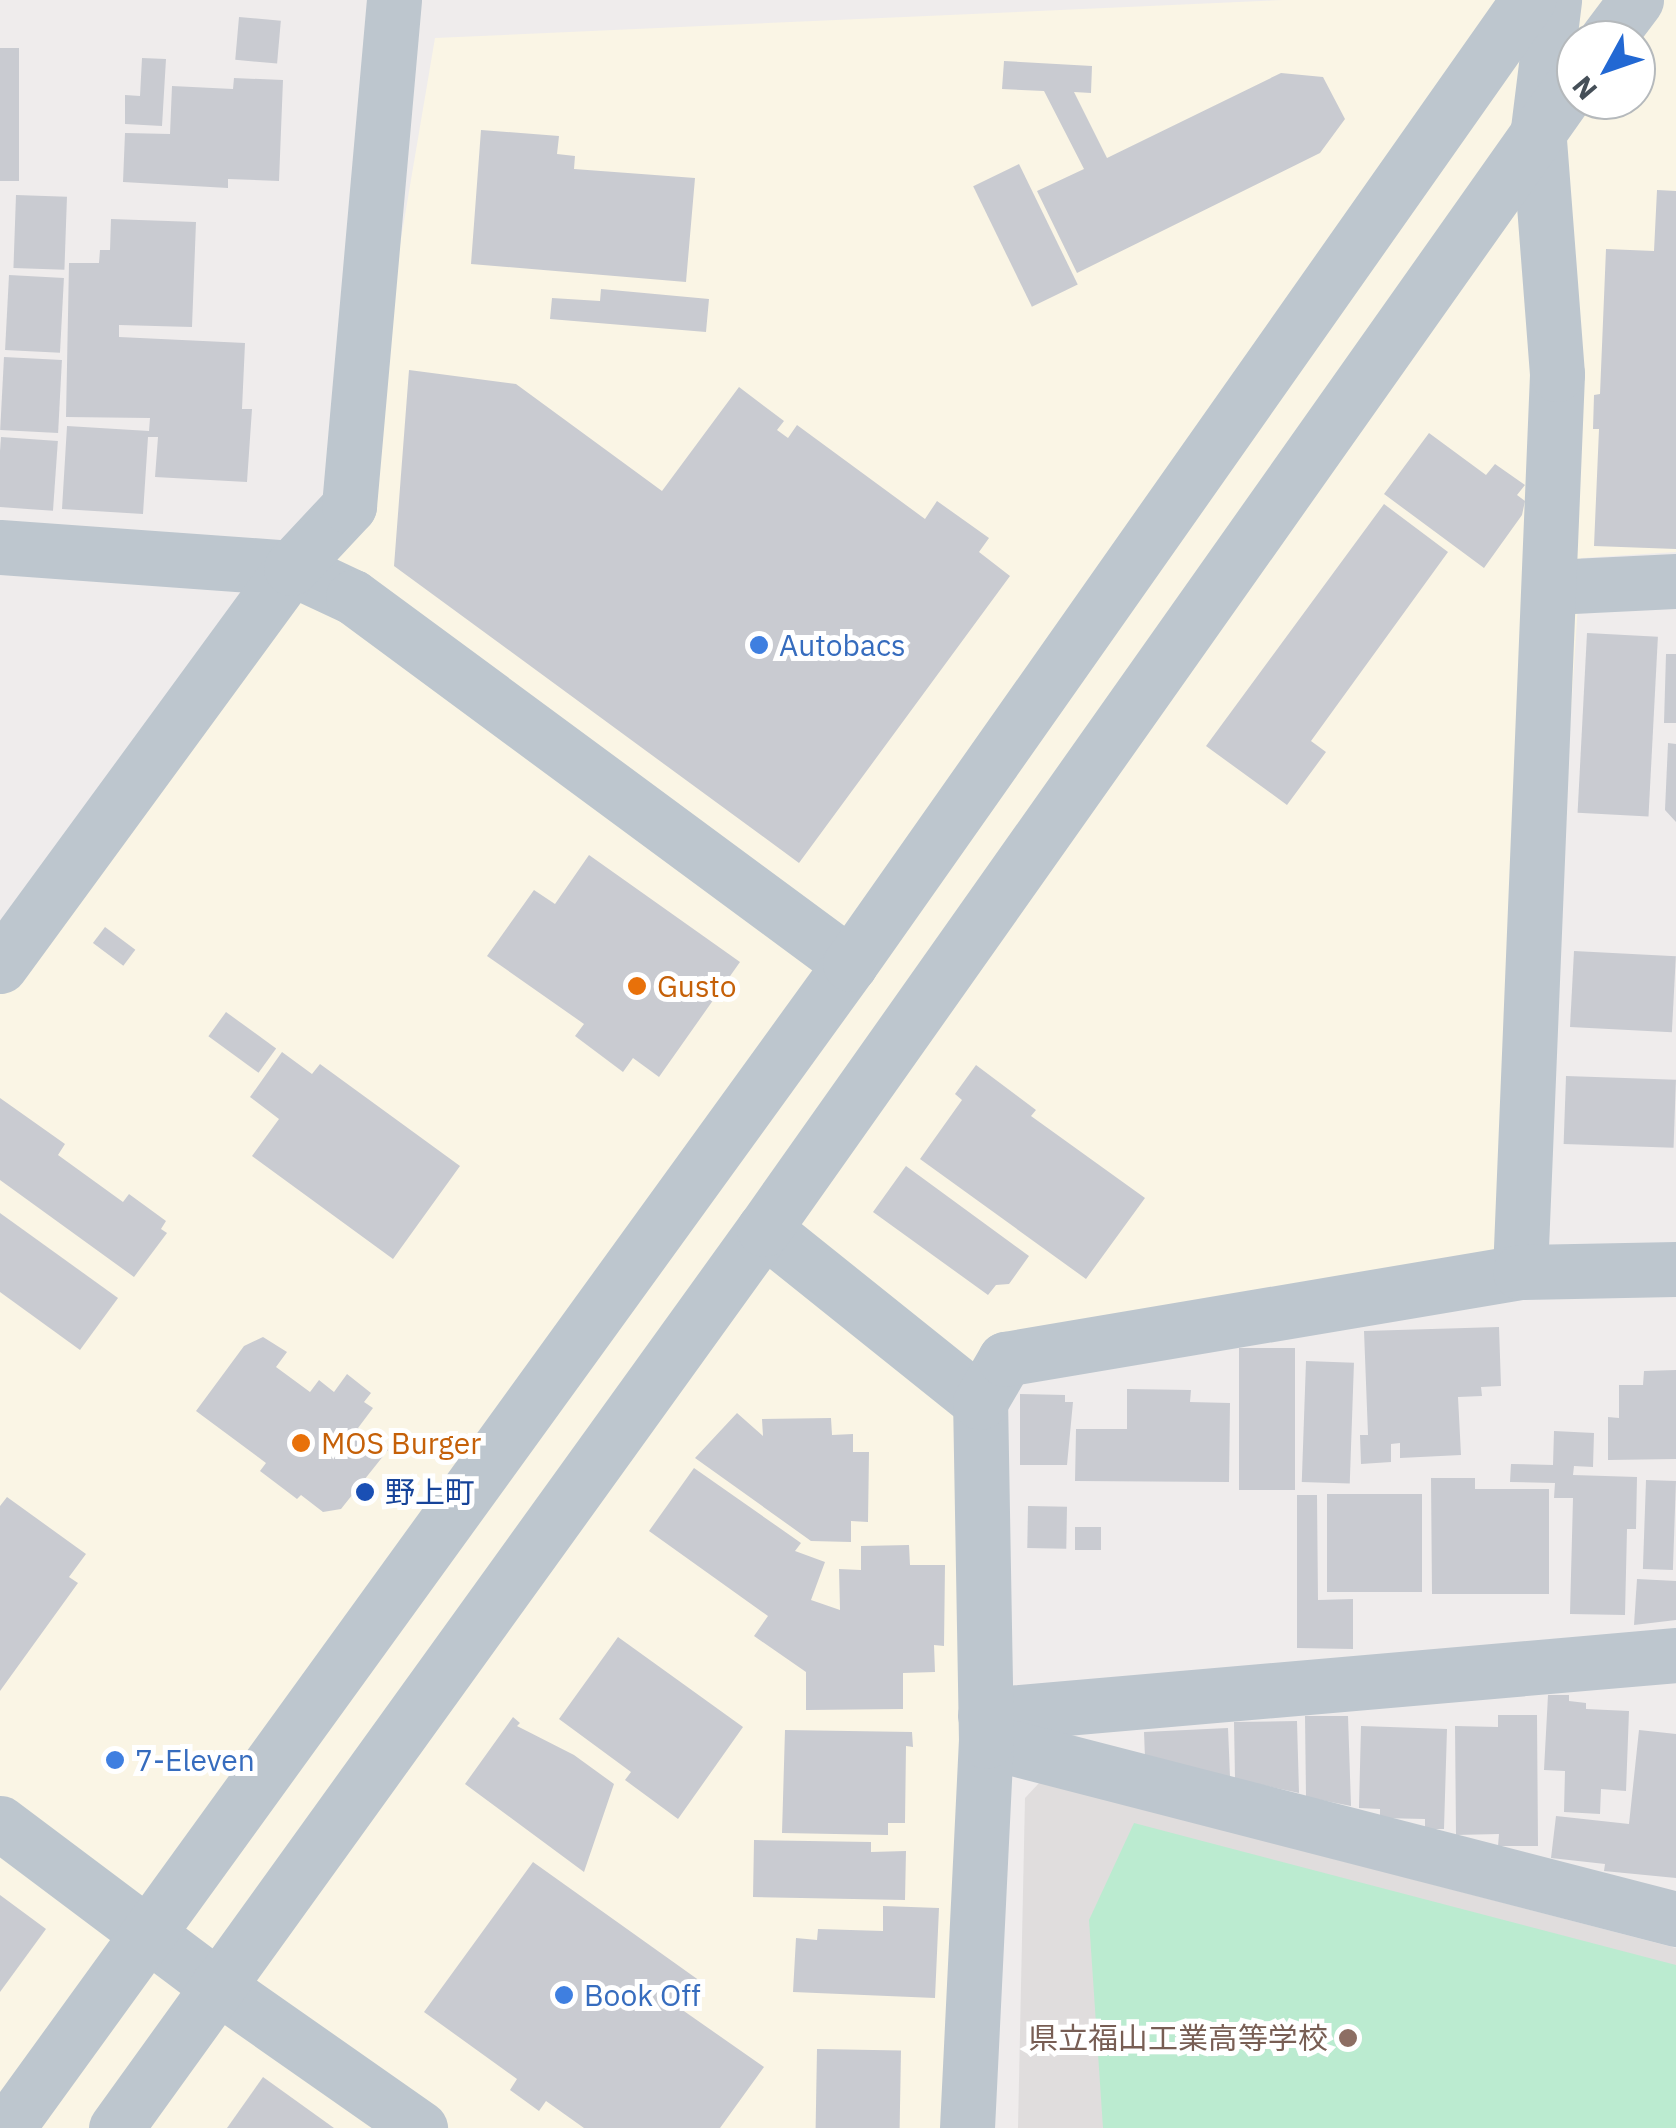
<!DOCTYPE html>
<meta charset="utf-8">
<style>
body{margin:0}
#map{position:relative;width:1676px;height:2128px;overflow:hidden;background:#efecec;font-family:"IBM Plex Sans","Noto Sans JP",sans-serif}
div>[style]{position:absolute}
[style*='--x']{left:calc(var(--x)*1px);top:calc(var(--y)*1px);width:calc(var(--w)*1px);rotate:calc(var(--a)*1deg)}
.commercial>*{inset:0;background:#faf5e5}
.education>*{inset:0;background:#e0dddd}
.green>*{inset:0;background:#bbebd0}
.building>*{inset:0;background:#c9cbd1;transform-origin:0 0}
.minor>*{height:55px;margin:-27.5px;padding:0 27.5px;transform-origin:27.5px;border-radius:27.5px;background:#bdc6ce}
.tertiary>*{height:55px;margin:-27.5px;padding:0 27.5px;transform-origin:27.5px;border-radius:27.5px;background:#bdc6ce}
.dots>*{width:28px;height:28px;translate:-50% -50%;box-sizing:border-box;border:5px solid #fff;border-radius:50%}
span{translate:-50% -50%;white-space:nowrap;text-align:center;line-height:1.15;-webkit-text-stroke:10px #fff;paint-order:stroke}
.shop-label{font-size:30px;color:#366cbe}
.left{translate:0 -50%;text-align:left}
.food-label{font-size:30px;color:#c56008}
.transit-label{font-size:30px;color:#164399}
.education-label{font-size:30px;color:#785e54}
.right{translate:-100% -50%;text-align:right}
.north{position:absolute;left:1556px;top:20px;width:100px;height:100px;box-sizing:border-box;background:#fff;border:2px solid #b5b9bc;border-radius:50%;rotate:230deg;font-size:28px;font-weight:700;line-height:40px;text-align:center;color:#454f58}
.north::after{content:'';display:block;margin:auto;width:35px;height:45px;background:#2268d3;clip-path:polygon(50% 0,100% 100%,50% 72%,0 100%)}
</style>
<div id="map">
<div class="commercial">
<i style="clip-path:polygon(evenodd,1283px 0,1676px 0,1676px 552px,1581px 558px,1535px 1266px,975px 1366px,963px 2128px,0 2128px,0 981px,361px 475px,435px 38px,1283px 0,1576px 40px,1636px 40px,1636px 100px,1576px 100px,1576px 40px)"></i>
</div>
<div class="education">
<i style="clip-path:polygon(1040px 1782px,1676px 1948px,1676px 2128px,1018px 2128px,1025px 1798px)"></i>
</div>
<div class="green">
<i style="clip-path:polygon(1134px 1823px,1676px 1965px,1676px 2128px,1103px 2128px,1089px 1920px)"></i>
</div>
<div class="building">
<i style="left:239px;top:17px;width:42px;height:43px;rotate:5deg"></i>
<i style="left:0;top:48px;width:19px;height:133px"></i>
<i style="clip-path:polygon(142px 58px,166px 59px,162px 126px,125px 124px,125px 95px,140px 96px)"></i>
<i style="clip-path:polygon(1004px 61px,1092px 66px,1091px 93px,1074px 92px,1107px 158px,1281px 73px,1323px 77px,1345px 119px,1320px 153px,1077px 273px,1037px 191px,1084px 169px,1044px 91px,1002px 89px)"></i>
<i style="clip-path:polygon(234px 78px,283px 80px,279px 181px,228px 179px,228px 188px,123px 182px,125px 133px,170px 134px,172px 86px,233px 89px)"></i>
<i style="clip-path:polygon(481px 130px,559px 136px,557px 154px,575px 156px,574px 169px,695px 178px,686px 282px,471px 264px)"></i>
<i style="left:1019px;top:164px;width:134px;height:51px;rotate:64deg"></i>
<i style="clip-path:polygon(1657px 190px,1676px 191px,1676px 549px,1594px 546px,1599px 429px,1593px 429px,1594px 395px,1600px 394px,1606px 249px,1654px 251px)"></i>
<i style="left:16px;top:195px;width:51px;height:73px;rotate:2deg"></i>
<i style="clip-path:polygon(111px 219px,196px 222px,192px 327px,119px 325px,119px 337px,245px 343px,242px 409px,252px 409px,247px 482px,155px 477px,158px 437px,148px 437px,143px 514px,62px 509px,67px 426px,149px 431px,150px 418px,66px 417px,69px 263px,99px 263px,100px 250px,110px 250px)"></i>
<i style="left:9px;top:275px;width:55px;height:75px;rotate:3deg"></i>
<i style="clip-path:polygon(601px 289px,709px 299px,706px 332px,550px 319px,552px 298px,600px 301px)"></i>
<i style="left:4px;top:357px;width:58px;height:73px;rotate:3deg"></i>
<i style="clip-path:polygon(409px 370px,516px 384px,662px 491px,739px 387px,784px 421px,777px 430px,788px 438px,797px 425px,925px 519px,937px 501px,989px 538px,979px 552px,1010px 576px,799px 863px,394px 566px)"></i>
<i style="clip-path:polygon(1429px 433px,1486px 475px,1495px 464px,1525px 485px,1517px 495px,1525px 501px,1522px 515px,1484px 568px,1384px 494px)"></i>
<i style="left:1px;top:437px;width:57px;height:70px;rotate:4deg"></i>
<i style="clip-path:polygon(1384px 504px,1448px 552px,1311px 741px,1326px 752px,1287px 805px,1206px 746px)"></i>
<i style="left:1587px;top:633px;width:71px;height:180px;rotate:3deg"></i>
<i style="clip-path:polygon(1666px 654px,1676px 654px,1676px 723px,1664px 723px)"></i>
<i style="clip-path:polygon(1668px 743px,1676px 744px,1676px 822px,1665px 810px)"></i>
<i style="clip-path:polygon(589px 855px,740px 962px,659px 1077px,633px 1058px,623px 1072px,575px 1036px,584px 1024px,487px 956px,534px 890px,555px 904px)"></i>
<i style="left:105px;top:927px;width:38px;height:20px;rotate:37deg"></i>
<i style="left:1574px;top:951px;width:102px;height:76px;rotate:3deg"></i>
<i style="left:226px;top:1012px;width:62px;height:30px;rotate:36deg"></i>
<i style="clip-path:polygon(282px 1052px,312px 1074px,320px 1064px,460px 1166px,393px 1259px,252px 1156px,279px 1119px,250px 1097px)"></i>
<i style="clip-path:polygon(976px 1065px,1036px 1110px,1031px 1116px,1145px 1198px,1086px 1279px,920px 1159px,962px 1100px,955px 1094px)"></i>
<i style="left:1566px;top:1076px;width:110px;height:68px;rotate:2deg"></i>
<i style="clip-path:polygon(0 1098px,65px 1144px,58px 1155px,123px 1202px,129px 1194px,166px 1221px,161px 1229px,167px 1233px,134px 1277px,0 1180px)"></i>
<i style="clip-path:polygon(906px 1166px,1029px 1256px,1009px 1284px,996px 1285px,988px 1295px,873px 1212px)"></i>
<i style="clip-path:polygon(0 1213px,118px 1298px,80px 1350px,0 1292px)"></i>
<i style="clip-path:polygon(1499px 1327px,1501px 1386px,1481px 1387px,1482px 1396px,1458px 1397px,1461px 1455px,1400px 1458px,1400px 1443px,1391px 1444px,1391px 1462px,1361px 1464px,1360px 1435px,1368px 1435px,1364px 1331px)"></i>
<i style="clip-path:polygon(263px 1337px,287px 1352px,276px 1367px,310px 1392px,319px 1380px,334px 1392px,347px 1374px,371px 1393px,364px 1402px,373px 1408px,358px 1428px,388px 1450px,341px 1509px,323px 1512px,301px 1495px,297px 1499px,260px 1471px,266px 1463px,196px 1411px,244px 1346px)"></i>
<i style="left:1239px;top:1348px;width:56px;height:142px"></i>
<i style="left:1306px;top:1361px;width:48px;height:121px;rotate:2deg"></i>
<i style="clip-path:polygon(1676px 1370px,1676px 1459px,1608px 1460px,1608px 1417px,1619px 1418px,1619px 1385px,1643px 1385px,1644px 1371px)"></i>
<i style="clip-path:polygon(1127px 1389px,1191px 1390px,1190px 1402px,1230px 1403px,1229px 1482px,1075px 1481px,1076px 1429px,1127px 1429px)"></i>
<i style="clip-path:polygon(1020px 1394px,1065px 1395px,1065px 1402px,1073px 1402px,1067px 1465px,1020px 1465px)"></i>
<i style="clip-path:polygon(737px 1413px,763px 1436px,762px 1419px,831px 1418px,832px 1435px,853px 1434px,853px 1452px,869px 1452px,868px 1522px,851px 1521px,851px 1542px,811px 1541px,695px 1458px)"></i>
<i style="clip-path:polygon(1554px 1431px,1594px 1433px,1593px 1467px,1574px 1466px,1573px 1475px,1637px 1477px,1636px 1529px,1627px 1529px,1625px 1615px,1570px 1614px,1573px 1498px,1554px 1498px,1555px 1483px,1510px 1482px,1511px 1464px,1553px 1465px)"></i>
<i style="clip-path:polygon(694px 1468px,801px 1543px,795px 1551px,825px 1562px,811px 1600px,840px 1610px,839px 1569px,861px 1570px,861px 1546px,909px 1545px,910px 1565px,945px 1565px,944px 1646px,934px 1645px,935px 1672px,903px 1673px,903px 1709px,806px 1710px,806px 1672px,754px 1636px,768px 1616px,649px 1531px)"></i>
<i style="clip-path:polygon(1431px 1478px,1475px 1478px,1475px 1489px,1549px 1489px,1549px 1594px,1432px 1594px)"></i>
<i style="left:1646px;top:1480px;width:30px;height:89px;rotate:2deg"></i>
<i style="left:1327px;top:1494px;width:95px;height:98px"></i>
<i style="clip-path:polygon(1297px 1495px,1317px 1495px,1318px 1600px,1353px 1599px,1353px 1649px,1297px 1648px)"></i>
<i style="clip-path:polygon(7px 1497px,86px 1554px,69px 1577px,78px 1583px,0 1691px,0 1506px)"></i>
<i style="left:1028px;top:1506px;width:39px;height:42px;rotate:1deg"></i>
<i style="left:1075px;top:1527px;width:26px;height:23px"></i>
<i style="clip-path:polygon(1637px 1579px,1676px 1581px,1676px 1620px,1634px 1625px)"></i>
<i style="clip-path:polygon(618px 1637px,743px 1727px,678px 1819px,625px 1780px,631px 1772px,559px 1719px)"></i>
<i style="clip-path:polygon(1548px 1695px,1569px 1695px,1569px 1701px,1586px 1703px,1586px 1709px,1629px 1711px,1626px 1791px,1601px 1789px,1600px 1814px,1564px 1812px,1565px 1771px,1544px 1770px)"></i>
<i style="clip-path:polygon(1498px 1715px,1537px 1715px,1538px 1846px,1498px 1846px,1499px 1834px,1456px 1835px,1455px 1726px,1498px 1727px)"></i>
<i style="clip-path:polygon(1305px 1716px,1348px 1716px,1351px 1806px,1306px 1797px)"></i>
<i style="clip-path:polygon(513px 1717px,520px 1723px,517px 1726px,574px 1755px,614px 1784px,584px 1872px,465px 1784px)"></i>
<i style="clip-path:polygon(1297px 1721px,1299px 1793px,1235px 1779px,1234px 1722px)"></i>
<i style="clip-path:polygon(1361px 1726px,1447px 1729px,1444px 1829px,1425px 1829px,1425px 1819px,1380px 1818px,1380px 1809px,1359px 1808px)"></i>
<i style="clip-path:polygon(1228px 1728px,1230px 1777px,1145px 1758px,1144px 1732px)"></i>
<i style="clip-path:polygon(785px 1730px,912px 1732px,913px 1747px,906px 1746px,905px 1823px,888px 1823px,888px 1835px,782px 1833px)"></i>
<i style="clip-path:polygon(1639px 1730px,1676px 1734px,1676px 1878px,1604px 1871px,1605px 1864px,1551px 1858px,1556px 1816px,1629px 1824px)"></i>
<i style="clip-path:polygon(754px 1840px,871px 1842px,871px 1852px,906px 1851px,905px 1900px,753px 1897px)"></i>
<i style="clip-path:polygon(533px 1862px,700px 1981px,681px 2009px,764px 2067px,720px 2128px,584px 2128px,546px 2101px,539px 2111px,510px 2090px,517px 2079px,424px 2012px)"></i>
<i style="clip-path:polygon(0 1895px,46px 1929px,0 1992px)"></i>
<i style="clip-path:polygon(883px 1906px,939px 1908px,935px 1998px,793px 1992px,796px 1938px,817px 1940px,818px 1929px,883px 1931px)"></i>
<i style="left:817px;top:2049px;width:84px;height:79px;rotate:1deg"></i>
<i style="clip-path:polygon(263px 2077px,334px 2128px,227px 2128px)"></i>
</div>
<div class="minor">
<i style="--x:0;--y:547;--w:292;--a:4.1"></i>
<i style="--x:291;--y:568;--w:68;--a:25.1"></i>
<i style="--x:353;--y:597;--w:618;--a:36.44"></i>
<i style="--x:1552;--y:587;--w:124;--a:-2.8"></i>
<i style="--x:0;--y:966;--w:493;--a:-53.8"></i>
<i style="--x:291;--y:568;--w:85;--a:-46.9"></i>
<i style="--x:349;--y:506;--w:508;--a:-84.92"></i>
<i style="--x:764;--y:1229;--w:277;--a:38.7"></i>
<i style="--x:1520;--y:1272;--w:899;--a:-87.64"></i>
<i style="--x:1557;--y:374;--w:246;--a:-94.4"></i>
<i style="--x:1538;--y:129;--w:130;--a:-82.9"></i>
<i style="--x:985;--y:1715;--w:694;--a:-4.96"></i>
<i style="--x:986;--y:1741;--w:713;--a:14.47"></i>
<i style="--x:0;--y:1823;--w:271;--a:36.9"></i>
<i style="--x:217;--y:1986;--w:248;--a:35"></i>
<i style="--x:967;--y:2128;--w:387;--a:-87.2"></i>
<i style="--x:986;--y:1741;--w:339;--a:-91"></i>
<i style="--x:980;--y:1402;--w:50;--a:-59.8"></i>
<i style="--x:1005;--y:1359;--w:522;--a:-9.59"></i>
<i style="--x:1520;--y:1272;--w:156;--a:-1.1"></i>
</div>
<div class="tertiary">
<i style="--x:1606;--y:40;--w:50;--a:-53.1"></i>
<i style="--x:7;--y:2128;--w:1437;--a:-54.09"></i>
<i style="--x:850;--y:964;--w:1179;--a:-54.88"></i>
<i style="--x:116;--y:2128;--w:1108;--a:-54.22"></i>
<i style="--x:764;--y:1229;--w:1408;--a:-54.77"></i>
</div>
<div class="dots">
<i style="left:759px;top:645px;background:#3f7fe0"></i>
<i style="left:637px;top:986px;background:#e8710a"></i>
<i style="left:301px;top:1443px;background:#e8710a"></i>
<i style="left:365px;top:1492px;background:#1a4fb4"></i>
<i style="left:115px;top:1760px;background:#3f7fe0"></i>
<i style="left:564px;top:1995px;background:#3f7fe0"></i>
<i style="left:1348px;top:2038px;background:#8d6e63"></i>
</div>
<div class="shop-label">
<span class="left" style="left:779px;top:645px">Autobacs</span>
<span class="left" style="left:135px;top:1760px">7-Eleven</span>
<span class="left" style="left:584px;top:1995px">Book Off</span>
</div>
<div class="food-label">
<span class="left" style="left:657px;top:986px">Gusto</span>
<span class="left" style="left:321px;top:1443px">MOS Burger</span>
</div>
<div class="transit-label">
<span class="left" style="left:385px;top:1492px">野上町</span>
</div>
<div class="education-label">
<span class="right" style="left:1328px;top:2038px">県立福山工業高等学校</span>
</div>
<div class="north">N</div>
</div>
